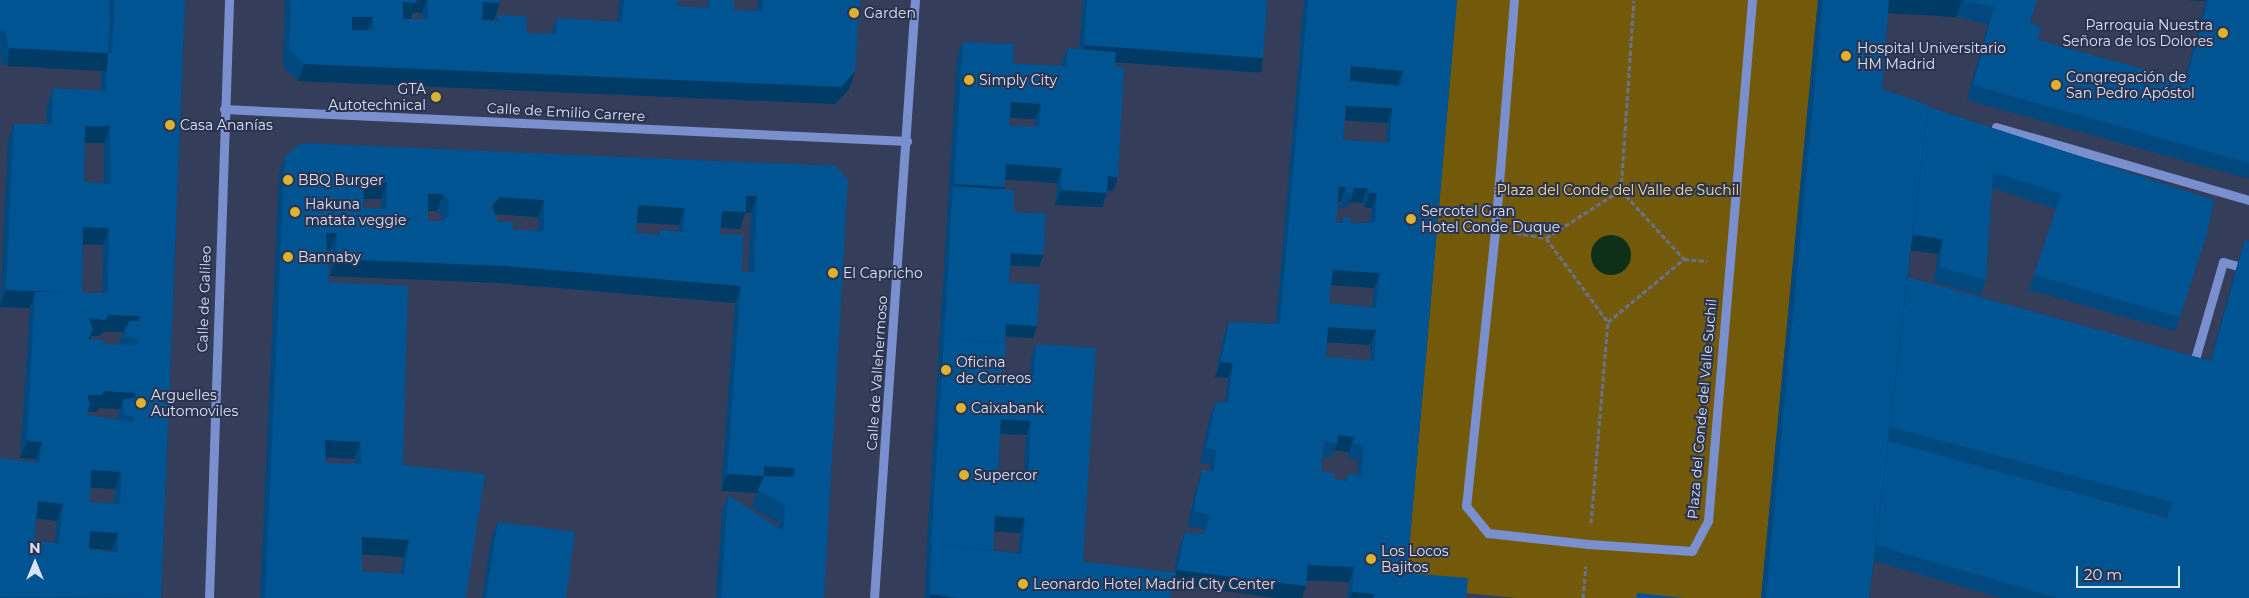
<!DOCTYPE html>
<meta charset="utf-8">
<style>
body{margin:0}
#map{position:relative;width:2249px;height:598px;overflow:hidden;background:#343e5a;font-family:Montserrat,sans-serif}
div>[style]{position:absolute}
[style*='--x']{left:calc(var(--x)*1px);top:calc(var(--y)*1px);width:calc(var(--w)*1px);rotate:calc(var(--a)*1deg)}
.green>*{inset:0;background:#735a0a}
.water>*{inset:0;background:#0d3017}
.round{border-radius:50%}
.path>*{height:3px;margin-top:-1.5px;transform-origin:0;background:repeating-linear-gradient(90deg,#69728b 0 5px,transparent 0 7.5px)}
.minor>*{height:9px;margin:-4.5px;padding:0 4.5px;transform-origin:4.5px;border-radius:4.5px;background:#7a8fcd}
.wall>*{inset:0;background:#00487e}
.shaded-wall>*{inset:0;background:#003b66;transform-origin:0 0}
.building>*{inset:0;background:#005492}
.dots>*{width:14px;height:14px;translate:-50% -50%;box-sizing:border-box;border:2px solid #2a334f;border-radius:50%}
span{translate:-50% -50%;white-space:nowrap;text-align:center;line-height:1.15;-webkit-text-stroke:4px #2a334f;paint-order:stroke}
.poi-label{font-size:14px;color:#dbe2f3}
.left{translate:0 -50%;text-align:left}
.right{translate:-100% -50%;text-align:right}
.street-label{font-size:14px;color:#dbe2f3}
.park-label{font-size:14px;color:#ffdf8a}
.north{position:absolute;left:10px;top:538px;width:50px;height:50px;-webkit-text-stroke:4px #2a334f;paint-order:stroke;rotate:0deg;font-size:14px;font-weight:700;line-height:20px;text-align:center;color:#dbe2f3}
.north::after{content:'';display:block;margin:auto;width:18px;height:22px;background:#dbe2f3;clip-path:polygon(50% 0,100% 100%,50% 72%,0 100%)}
.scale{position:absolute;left:2076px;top:566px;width:104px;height:22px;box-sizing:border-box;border:2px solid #dbe2f3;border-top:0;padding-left:6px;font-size:15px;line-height:18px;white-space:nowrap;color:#dbe2f3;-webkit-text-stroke:4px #2a334f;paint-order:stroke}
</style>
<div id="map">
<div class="green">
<i style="clip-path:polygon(1453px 0,1818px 0,1761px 598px,1517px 598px,1402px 587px)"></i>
</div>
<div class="water">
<i class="round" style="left:1591px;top:235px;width:40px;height:40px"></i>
</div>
<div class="path">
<i style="--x:1621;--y:190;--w:190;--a:-86.1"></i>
<i style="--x:1516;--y:233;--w:30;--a:9"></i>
<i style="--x:1546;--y:238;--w:89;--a:-32.6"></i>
<i style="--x:1621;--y:190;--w:93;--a:47.6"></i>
<i style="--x:1684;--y:259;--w:23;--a:5"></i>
<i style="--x:1546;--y:238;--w:104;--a:53.6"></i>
<i style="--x:1608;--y:322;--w:99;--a:-39.7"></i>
<i style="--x:1591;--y:523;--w:202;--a:-85.2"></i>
<i style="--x:1583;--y:598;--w:32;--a:-85"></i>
</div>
<div class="minor">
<i style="--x:1514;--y:0;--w:232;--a:94.7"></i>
<i style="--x:1495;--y:231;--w:277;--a:96"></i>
<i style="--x:1466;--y:506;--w:35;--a:51"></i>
<i style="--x:1488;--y:533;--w:101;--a:6.3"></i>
<i style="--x:1588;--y:544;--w:104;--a:3.9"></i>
<i style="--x:1692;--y:551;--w:34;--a:-62"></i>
<i style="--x:1708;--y:521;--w:523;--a:-85.17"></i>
<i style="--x:224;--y:109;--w:684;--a:2.68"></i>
<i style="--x:1996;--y:127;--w:263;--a:16.1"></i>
<i style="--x:2190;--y:365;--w:3;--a:18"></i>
<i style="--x:2193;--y:366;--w:108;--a:-73.9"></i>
<i style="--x:2223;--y:262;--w:27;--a:15"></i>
<i style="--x:209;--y:598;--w:598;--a:-88.08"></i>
<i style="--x:874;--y:598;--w:599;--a:-86.08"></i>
</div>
<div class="wall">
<i style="clip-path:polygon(evenodd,0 0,185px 0,161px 598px,0 598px,36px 459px,20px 458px,30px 308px,0 307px,8px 141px,14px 124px,46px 124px,47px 105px,53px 88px,101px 91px,101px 70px,2px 65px,0 53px,0 0,85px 143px,104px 143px,104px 183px,84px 182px,85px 143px,0 0,83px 244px,103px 245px,102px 293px,82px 293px,83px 244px,0 0,103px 332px,123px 332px,119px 345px,105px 344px,90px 339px,91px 336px,99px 336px,103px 332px,0 0,99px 408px,120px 409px,117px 419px,87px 415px,88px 412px,96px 412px,99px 408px,0 0,90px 488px,115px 489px,114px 503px,90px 502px,90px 488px,0 0,36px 518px,57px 521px,54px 544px,34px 540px,36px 518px,0 0,89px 548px,112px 550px,112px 552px,89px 549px,89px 548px)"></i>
<i style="clip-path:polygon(evenodd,285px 0,500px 0,500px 3px,494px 20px,482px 19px,482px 20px,496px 21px,498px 15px,526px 33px,551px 34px,557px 18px,617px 22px,619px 3px,620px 0,678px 0,677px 6px,706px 8px,709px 0,734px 10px,757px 11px,757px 4px,759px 0,860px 0,849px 89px,835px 104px,298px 81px,283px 67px,285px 0,413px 12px,422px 13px,422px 19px,411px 19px,413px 12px)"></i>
<i style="clip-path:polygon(evenodd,1083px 0,1267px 0,1263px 58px,1257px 73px,1115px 62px,1118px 177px,1113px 191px,1107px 191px,1102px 207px,1055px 205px,1057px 183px,1005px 179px,1005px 187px,1004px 190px,1014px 212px,1043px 255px,1039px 267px,1010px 266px,1009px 282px,1037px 326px,1033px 338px,1005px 337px,1003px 373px,1030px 374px,1031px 359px,1036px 344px,1083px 562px,1174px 573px,1179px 548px,1185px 533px,1203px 534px,1204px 529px,1187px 526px,1197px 485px,1202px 470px,1210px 471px,1210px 464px,1200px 463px,1210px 416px,1216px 402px,1225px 403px,1228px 378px,1215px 377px,1224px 336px,1229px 322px,1276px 323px,1304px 0,1457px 0,1407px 573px,1466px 598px,1347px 598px,1349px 582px,1307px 580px,1173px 585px,1170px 598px,925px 598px,926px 560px,957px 56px,963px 42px,1013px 64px,1062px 66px,1062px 63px,1068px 48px,1079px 49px,1083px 0,1010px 117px,1035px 119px,1035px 127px,1009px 126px,1010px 117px,1083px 0,1344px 120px,1387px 123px,1386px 143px,1343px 140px,1344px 120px,1083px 0,1338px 202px,1340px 202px,1340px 207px,1348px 208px,1350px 202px,1362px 203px,1364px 207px,1372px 208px,1370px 222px,1351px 224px,1343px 217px,1341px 223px,1336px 223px,1338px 202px,1083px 0,1331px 285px,1374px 288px,1372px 307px,1329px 303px,1331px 285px,1083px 0,1327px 342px,1370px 345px,1370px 361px,1326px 357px,1327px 342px,1083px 0,1000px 434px,1026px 435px,1024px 474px,998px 472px,1000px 434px,1083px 0,1334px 450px,1349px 452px,1348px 458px,1359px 460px,1357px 475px,1348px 474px,1345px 481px,1334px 479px,1321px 471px,1322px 457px,1331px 458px,1334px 450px,1083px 0,994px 531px,1020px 533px,1018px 553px,993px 550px,994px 531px)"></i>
<i style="clip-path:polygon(evenodd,1818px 0,2037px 0,2030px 23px,2038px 40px,2184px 81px,2206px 1px,2187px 0,2249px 0,2249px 179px,1967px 100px,1989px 20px,1987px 24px,1956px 17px,1888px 13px,1882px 89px,1928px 107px,2214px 200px,2180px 317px,2175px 331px,2029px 290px,2056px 209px,1992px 188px,1986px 280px,1981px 295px,1934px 282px,1938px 254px,1911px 250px,1908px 277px,2210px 361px,2240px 255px,2245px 240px,2249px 598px,2001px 598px,1874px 561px,1869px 598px,1761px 598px,1818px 0,2060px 488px,2166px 517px,2166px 518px,2060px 488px)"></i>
<i style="clip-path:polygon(evenodd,285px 157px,835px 166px,824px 598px,716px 598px,722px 512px,728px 495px,779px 528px,779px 523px,751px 507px,757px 493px,721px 491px,735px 303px,500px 283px,330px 276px,330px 250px,327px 250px,329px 282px,403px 465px,466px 598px,260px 598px,279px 174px,285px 157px,364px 199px,381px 199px,381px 209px,363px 208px,364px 199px,285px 157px,428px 211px,437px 211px,443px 218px,443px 220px,441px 221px,428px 221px,428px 211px,285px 157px,745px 213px,751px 213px,748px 272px,742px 272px,720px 234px,720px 228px,740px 229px,745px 213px,285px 157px,495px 214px,538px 217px,538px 230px,512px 230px,498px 222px,495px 214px,285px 157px,637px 223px,679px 225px,678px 231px,660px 230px,659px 235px,636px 233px,637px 223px,285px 157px,326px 457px,354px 459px,355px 464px,326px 463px,326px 457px,285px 157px,362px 554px,403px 557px,401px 574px,362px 571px,362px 554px)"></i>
<i style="clip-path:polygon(498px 522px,566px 598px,482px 598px,491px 538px)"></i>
</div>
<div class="shaded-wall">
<i style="clip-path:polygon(416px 0,427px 0,422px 13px,413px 12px,410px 20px,397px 19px,403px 2px)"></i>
<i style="clip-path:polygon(1888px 0,1962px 0,1956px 17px,1884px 13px)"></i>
<i style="clip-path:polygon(2187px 0,2206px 0,2206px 1px)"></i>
<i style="clip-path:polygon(483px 2px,500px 3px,494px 20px,477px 19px)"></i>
<i style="clip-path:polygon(352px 17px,373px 17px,366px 34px,346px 34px)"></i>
<i style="left:1084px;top:45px;width:179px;height:15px;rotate:4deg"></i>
<i style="left:9px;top:48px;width:99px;height:18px;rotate:3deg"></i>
<i style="clip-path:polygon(304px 64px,855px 72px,849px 89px,835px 104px,298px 81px)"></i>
<i style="clip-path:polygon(1351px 66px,1403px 71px,1397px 85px,1346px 81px)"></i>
<i style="clip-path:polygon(1011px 102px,1041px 104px,1035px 119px,1006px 117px)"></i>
<i style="clip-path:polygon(1346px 106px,1392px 108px,1387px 123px,1340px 120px)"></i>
<i style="clip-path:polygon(85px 126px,110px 126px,104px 143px,79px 143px)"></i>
<i style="clip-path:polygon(1006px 164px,1062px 168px,1057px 183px,1000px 179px)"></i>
<i style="clip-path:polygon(1108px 176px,1118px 177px,1113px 191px,1103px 191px)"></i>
<i style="clip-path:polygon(364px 182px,387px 182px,381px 199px,358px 199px)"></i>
<i style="clip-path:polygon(954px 184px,1005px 187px,1000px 202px,953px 186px)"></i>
<i style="clip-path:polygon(1339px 187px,1346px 187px,1340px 202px,1334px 202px)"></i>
<i style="clip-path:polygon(1354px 188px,1367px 188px,1362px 203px,1350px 202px,1353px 193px)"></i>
<i style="clip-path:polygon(1061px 190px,1107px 193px,1102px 207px,1055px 205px)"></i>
<i style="clip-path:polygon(1370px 193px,1377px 193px,1372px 208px,1364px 207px)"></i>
<i style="clip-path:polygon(428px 194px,443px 194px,437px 211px,422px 211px)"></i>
<i style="clip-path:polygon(746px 196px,757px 196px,751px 213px,745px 213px,740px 229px,715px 227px,722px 211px)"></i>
<i style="clip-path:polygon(500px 197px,544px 200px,538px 217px,494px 214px,492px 206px)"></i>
<i style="clip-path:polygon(638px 205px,685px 208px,679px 225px,632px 222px)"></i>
<i style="clip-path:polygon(83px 227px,109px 228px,103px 245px,77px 244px)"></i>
<i style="clip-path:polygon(326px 233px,337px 233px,330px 250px,320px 250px)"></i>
<i style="clip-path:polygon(1913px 235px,1943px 239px,1938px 254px,1907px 250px)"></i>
<i style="clip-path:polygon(1011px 253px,1043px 255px,1039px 267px,1007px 265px)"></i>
<i style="clip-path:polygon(336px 259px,506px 266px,741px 286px,735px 303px,500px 283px,330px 276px)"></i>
<i style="clip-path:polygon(1333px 270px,1380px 273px,1374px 288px,1328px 285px)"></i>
<i style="clip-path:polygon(6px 290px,67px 292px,35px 292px,30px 308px,0 307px)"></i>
<i style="clip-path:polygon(109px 315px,140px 316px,134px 332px,125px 329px,123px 332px,103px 332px,99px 336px,91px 336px,87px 347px,89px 318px)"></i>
<i style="clip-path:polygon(1006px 324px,1037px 326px,1033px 338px,1001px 336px)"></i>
<i style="clip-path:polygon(1328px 327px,1376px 330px,1370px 345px,1323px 342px)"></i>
<i style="clip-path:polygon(1221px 362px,1233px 363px,1228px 378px,1215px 377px)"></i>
<i style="clip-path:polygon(105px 391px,136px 393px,130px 410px,122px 404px,120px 409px,99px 408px,96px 412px,81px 412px,87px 395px)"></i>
<i style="clip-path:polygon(1001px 419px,1031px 421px,1026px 435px,996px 433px)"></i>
<i style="clip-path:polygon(1338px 435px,1354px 437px,1349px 452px,1334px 450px,1337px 444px)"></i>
<i style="clip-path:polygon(325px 440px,360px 442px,354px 459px,319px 457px)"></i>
<i style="clip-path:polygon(27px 441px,42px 442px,36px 459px,20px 458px)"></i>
<i style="clip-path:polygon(764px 466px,795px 468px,789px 485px,758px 490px,757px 493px,721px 491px,727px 474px)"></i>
<i style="clip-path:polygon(91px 470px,121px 472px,115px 489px,84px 487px)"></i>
<i style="clip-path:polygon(38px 501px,63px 504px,57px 521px,32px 518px)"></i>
<i style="clip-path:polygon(995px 516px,1025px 518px,1020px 533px,989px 531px)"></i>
<i style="clip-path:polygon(90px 531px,118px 533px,112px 550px,84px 548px)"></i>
<i style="clip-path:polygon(362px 537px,409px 540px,403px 557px,356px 554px)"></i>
<i style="clip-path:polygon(1308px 565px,1354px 567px,1349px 582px,1303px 580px)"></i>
<i style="clip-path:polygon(1177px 570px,1306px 586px,1302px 598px,1277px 598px,1171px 584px)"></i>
<i style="clip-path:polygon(1352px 592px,1374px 594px,1373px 598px,1350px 598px)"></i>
<i style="clip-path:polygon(930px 594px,958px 598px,929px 598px)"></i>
</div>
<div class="building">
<i style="clip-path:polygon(evenodd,0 0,110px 0,108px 53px,112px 53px,115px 0,185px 0,161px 598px,0 597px,0 458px,39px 463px,42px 442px,27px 441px,35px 292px,67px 292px,6px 290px,14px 124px,52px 124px,53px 88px,106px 91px,108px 53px,9px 48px,5px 31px,0 29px,0 0,85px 126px,110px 126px,111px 184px,84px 182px,85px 126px,0 0,83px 227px,109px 228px,108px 293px,82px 293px,83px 227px,0 0,109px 315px,140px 316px,139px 321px,130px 321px,125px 329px,126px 337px,138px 339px,138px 345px,105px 344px,102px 340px,88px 339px,93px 330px,89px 318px,105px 320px,109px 315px,0 0,105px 391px,136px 393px,135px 398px,124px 399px,122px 404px,124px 414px,134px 417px,134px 422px,87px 415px,90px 404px,87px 395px,102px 395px,105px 391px,0 0,91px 470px,121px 472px,120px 504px,90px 502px,91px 470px,0 0,38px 501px,63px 504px,59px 544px,34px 540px,38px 501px,0 0,90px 531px,118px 533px,118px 553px,89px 549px,90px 531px)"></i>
<i style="clip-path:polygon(evenodd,291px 0,417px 0,416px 3px,403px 2px,403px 19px,428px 19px,428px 0,500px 0,500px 3px,483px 2px,482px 20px,498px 21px,498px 15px,527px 16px,526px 33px,556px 34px,557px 18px,622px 22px,624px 0,678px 0,677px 6px,708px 8px,709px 0,734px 0,734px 10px,762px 11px,763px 0,860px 0,855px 72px,841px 87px,304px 64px,289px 50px,291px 0,352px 17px,373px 17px,373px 30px,352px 30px,352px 17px)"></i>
<i style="clip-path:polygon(1087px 0,1267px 0,1263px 58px,1084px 45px)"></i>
<i style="clip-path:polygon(evenodd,1308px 0,1457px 0,1407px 573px,1468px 578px,1466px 598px,1374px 598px,1374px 594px,1352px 592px,1354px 567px,1308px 565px,1306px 586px,1177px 570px,1185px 533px,1204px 534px,1210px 515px,1193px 511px,1202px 470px,1214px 471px,1216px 450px,1206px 448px,1216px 402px,1228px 403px,1233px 363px,1221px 362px,1229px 322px,1280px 324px,1308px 0,1351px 66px,1403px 71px,1401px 86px,1350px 81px,1351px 66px,1308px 0,1346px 106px,1392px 108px,1390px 143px,1343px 140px,1346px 106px,1308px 0,1339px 187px,1346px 187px,1346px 192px,1353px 193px,1354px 188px,1367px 188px,1370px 193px,1377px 193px,1375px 222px,1351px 224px,1351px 218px,1343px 217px,1343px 223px,1336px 223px,1339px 187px,1308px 0,1333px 270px,1380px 273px,1376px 308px,1329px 303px,1333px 270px,1308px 0,1328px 327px,1376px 330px,1374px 361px,1326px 357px,1328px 327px,1308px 0,1338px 435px,1354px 437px,1353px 444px,1364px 445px,1361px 476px,1348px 474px,1347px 481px,1334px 479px,1334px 473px,1321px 471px,1324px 441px,1337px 444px,1338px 435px)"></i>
<i style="clip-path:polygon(1823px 0,1889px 0,1882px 89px,1928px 105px,1869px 598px,1766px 598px)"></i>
<i style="clip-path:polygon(1955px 0,1996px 0,1994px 7px,1962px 0)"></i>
<i style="clip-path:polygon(1996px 0,2037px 0,2030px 23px,2041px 27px,2038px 40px,2186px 81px,2208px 0,2249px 0,2249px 163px,1973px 85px)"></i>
<i style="clip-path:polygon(evenodd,963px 42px,1014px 44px,1013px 64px,1066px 66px,1068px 48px,1116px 52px,1115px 66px,1124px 67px,1118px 177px,1108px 176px,1107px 193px,1061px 190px,1062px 168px,1006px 164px,1005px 187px,954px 184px,963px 42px,1011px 102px,1041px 104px,1039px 127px,1009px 126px,1011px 102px)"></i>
<i style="clip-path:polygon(1928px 107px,2214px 200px,2208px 230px,2180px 317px,2034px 275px,2061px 194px,1993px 172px,1986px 280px,1939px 267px,1943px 239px,1913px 235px)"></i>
<i style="clip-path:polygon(evenodd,301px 143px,835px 166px,848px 180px,824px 598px,721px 598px,728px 495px,783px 531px,785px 506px,758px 490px,764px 476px,727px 474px,741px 286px,506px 266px,336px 259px,337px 233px,326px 233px,329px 282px,408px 286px,403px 465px,485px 474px,466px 598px,265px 598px,285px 157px,301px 143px,364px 182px,387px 182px,387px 209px,363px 208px,364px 182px,301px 143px,428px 194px,443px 194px,449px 201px,449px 216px,441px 221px,428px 221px,428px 194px,301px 143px,746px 196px,757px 196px,754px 272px,742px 272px,743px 235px,720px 234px,722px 211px,746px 212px,746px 196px,301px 143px,500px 197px,544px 200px,544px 231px,512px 230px,514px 222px,498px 222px,492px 206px,500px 197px,301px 143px,638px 205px,685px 208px,683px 232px,660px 230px,660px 235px,636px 233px,638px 205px,301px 143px,325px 440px,360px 442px,362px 464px,326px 463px,325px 440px,301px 143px,764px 466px,795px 468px,794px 477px,764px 476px,764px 466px,301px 143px,362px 537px,409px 540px,404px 574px,362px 571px,362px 537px)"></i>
<i style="clip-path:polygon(953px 186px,1014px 190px,1014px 212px,1046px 214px,1043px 255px,1011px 253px,1009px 282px,1040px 285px,1037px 326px,1006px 324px,1005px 342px,944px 339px,944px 341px)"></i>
<i style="clip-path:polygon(2245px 240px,2249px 242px,2249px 598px,2057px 598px,1876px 545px,1888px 441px,2167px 518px,2172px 502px,1890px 427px,1908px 277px,2211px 361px)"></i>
<i style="clip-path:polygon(evenodd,944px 339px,1006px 343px,1003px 373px,1034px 375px,1036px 344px,1096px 348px,1083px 562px,1022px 554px,1025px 518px,995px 516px,993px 550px,932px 543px,931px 545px,944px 339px,1001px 419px,1031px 421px,1028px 474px,998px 472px,1001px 419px)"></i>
<i style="clip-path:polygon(498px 522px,575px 532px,566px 598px,486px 598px)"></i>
<i style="clip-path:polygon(932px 543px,1176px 573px,1170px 598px,958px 598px,930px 594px)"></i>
<i style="clip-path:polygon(1637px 593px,1684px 598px,1636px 598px)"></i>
</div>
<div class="dots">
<i style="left:854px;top:13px;background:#dcb233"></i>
<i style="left:2223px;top:33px;background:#dcb233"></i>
<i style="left:1846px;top:56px;background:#dcb233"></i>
<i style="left:969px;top:80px;background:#dcb233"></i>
<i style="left:2056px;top:85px;background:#dcb233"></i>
<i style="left:436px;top:97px;background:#dcb233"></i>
<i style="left:170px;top:125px;background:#dcb233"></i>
<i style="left:288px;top:180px;background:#dcb233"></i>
<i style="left:295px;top:212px;background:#dcb233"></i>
<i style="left:1411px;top:219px;background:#dcb233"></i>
<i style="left:288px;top:257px;background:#dcb233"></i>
<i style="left:833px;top:273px;background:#dcb233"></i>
<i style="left:946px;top:370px;background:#dcb233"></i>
<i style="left:141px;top:403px;background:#dcb233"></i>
<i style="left:961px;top:408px;background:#dcb233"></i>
<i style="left:964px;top:475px;background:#dcb233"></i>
<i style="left:1371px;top:559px;background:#dcb233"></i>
<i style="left:1023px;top:584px;background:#dcb233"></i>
</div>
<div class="poi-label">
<span class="left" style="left:864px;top:13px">Garden</span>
<span class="right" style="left:2213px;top:33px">Parroquia Nuestra<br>Señora de los Dolores</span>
<span class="left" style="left:1857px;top:56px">Hospital Universitario<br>HM Madrid</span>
<span class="left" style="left:2066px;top:85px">Congregación de<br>San Pedro Apóstol</span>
<span class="left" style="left:979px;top:80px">Simply City</span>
<span class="right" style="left:426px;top:97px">GTA<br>Autotechnical</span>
<span class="left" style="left:180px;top:125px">Casa Ananías</span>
<span class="left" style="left:298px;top:180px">BBQ Burger</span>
<span class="left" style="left:305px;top:212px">Hakuna<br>matata veggie</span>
<span class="left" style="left:1421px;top:219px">Sercotel Gran<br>Hotel Conde Duque</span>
<span class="left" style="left:298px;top:257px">Bannaby</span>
<span class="left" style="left:843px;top:273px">El Capricho</span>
<span class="left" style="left:956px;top:370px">Oficina<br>de Correos</span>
<span class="left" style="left:151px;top:403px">Arguelles<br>Automoviles</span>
<span class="left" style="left:971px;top:408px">Caixabank</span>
<span class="left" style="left:974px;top:475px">Supercor</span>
<span class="left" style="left:1381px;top:559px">Los Locos<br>Bajitos</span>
<span class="left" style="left:1033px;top:584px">Leonardo Hotel Madrid City Center</span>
</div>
<div class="street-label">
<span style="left:566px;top:112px;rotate:3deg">Calle de Emilio Carrere</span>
<span style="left:204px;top:299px;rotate:-88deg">Calle de Galileo</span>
<span style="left:877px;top:373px;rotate:-86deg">Calle de Vallehermoso</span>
<span style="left:1702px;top:409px;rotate:-85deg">Plaza del Conde del Valle Suchil</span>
</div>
<div class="park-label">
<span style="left:1618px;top:190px">Plaza del Conde del Valle de Suchil</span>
</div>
<div class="north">N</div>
<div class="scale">20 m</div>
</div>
